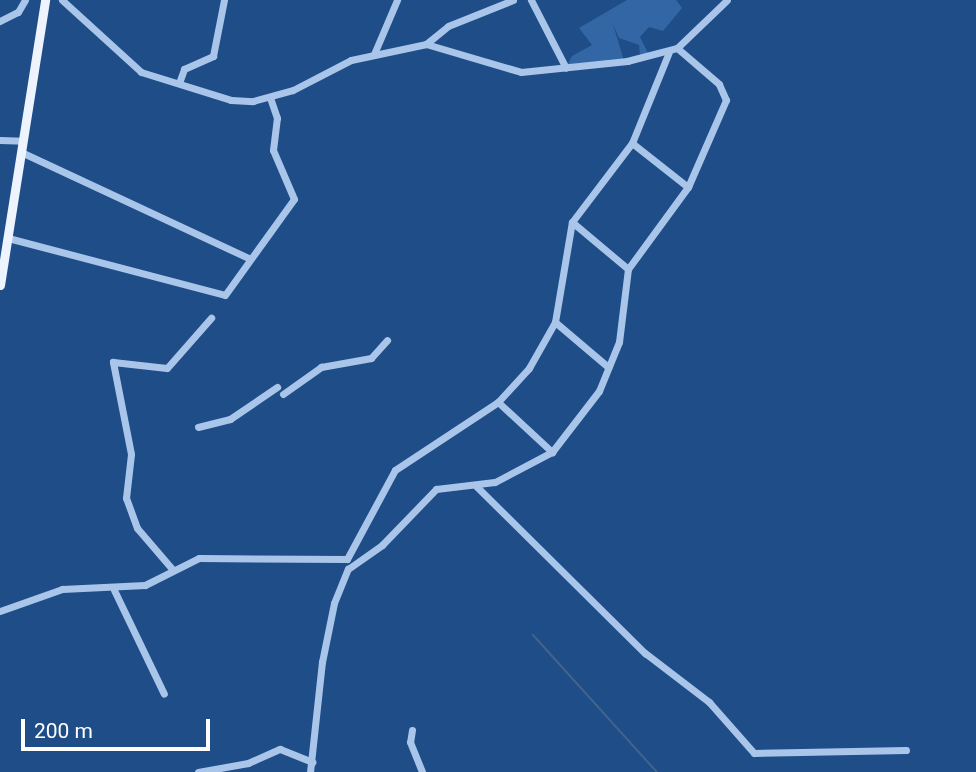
<!DOCTYPE html>
<style>
body{margin:0}
#map{position:relative;width:976px;height:772px;overflow:hidden;background:#1f4d87;font-family:Roboto,sans-serif}
div>[style]{position:absolute}
[style*='--x']{left:calc(var(--x)*1px);top:calc(var(--y)*1px);width:calc(var(--w)*1px);rotate:calc(var(--a)*1deg)}
.green>*{inset:0;background:#3366a4}
.stream>*{height:2px;margin:-1px;padding:0 1px;transform-origin:1px;border-radius:1px;background:#42638d}
.minor>*{height:7px;margin:-3.5px;padding:0 3.5px;transform-origin:3.5px;border-radius:3.5px;background:#a9c6ea}
.major>*{height:9px;margin:-4.5px;padding:0 4.5px;transform-origin:4.5px;border-radius:4.5px;background:#edf4fe}
span{translate:-50% -50%;white-space:nowrap;text-align:center;line-height:1.15;-webkit-text-stroke:5px #1f4d87;paint-order:stroke}
.scale{position:absolute;left:21px;top:719px;width:189px;height:32px;box-sizing:border-box;border:4px solid #fff;border-top:0;padding-left:9px;font-size:21px;line-height:24px;white-space:nowrap;color:#fff;-webkit-text-stroke:5px #1f4d87;paint-order:stroke}
</style>
<div id="map">
<div class="green">
<i style="clip-path:polygon(627px 0,676px 0,682px 8px,663px 31px,649px 27px,640px 37px,648px 53px,640px 56px,639px 45px,619px 38px,613px 24px,624px 61px,566px 68px,572px 56px,592px 45px,579px 28px)"></i>
</div>
<div class="stream">
<i style="--x:533;--y:635;--w:185;--a:47.9"></i>
</div>
<div class="minor">
<i style="--x:62;--y:0;--w:107;--a:42.3"></i>
<i style="--x:141;--y:72;--w:94;--a:17.3"></i>
<i style="--x:231;--y:100;--w:22;--a:3"></i>
<i style="--x:253;--y:101;--w:41;--a:-15.4"></i>
<i style="--x:293;--y:90;--w:65;--a:-27.3"></i>
<i style="--x:351;--y:60;--w:77;--a:-12"></i>
<i style="--x:426;--y:44;--w:99;--a:16.4"></i>
<i style="--x:521;--y:72;--w:107;--a:-5.9"></i>
<i style="--x:627;--y:61;--w:52;--a:-14.6"></i>
<i style="--x:677;--y:48;--w:69;--a:-43.8"></i>
<i style="--x:531;--y:0;--w:76;--a:62.8"></i>
<i style="--x:0;--y:21;--w:20;--a:-27"></i>
<i style="--x:18;--y:12;--w:14;--a:-60"></i>
<i style="--x:426;--y:44;--w:28;--a:-39"></i>
<i style="--x:448;--y:26;--w:70;--a:-21.8"></i>
<i style="--x:374;--y:54;--w:59;--a:-66.9"></i>
<i style="--x:179;--y:83;--w:15;--a:-70"></i>
<i style="--x:184;--y:69;--w:32;--a:-24"></i>
<i style="--x:213;--y:56;--w:57;--a:-78.9"></i>
<i style="--x:0;--y:140;--w:23;--a:2"></i>
<i style="--x:632;--y:143;--w:71;--a:38.2"></i>
<i style="--x:21;--y:152;--w:253;--a:25"></i>
<i style="--x:572;--y:222;--w:73;--a:40"></i>
<i style="--x:8;--y:238;--w:224;--a:14.7"></i>
<i style="--x:225;--y:295;--w:118;--a:-54.3"></i>
<i style="--x:294;--y:199;--w:53;--a:-113.2"></i>
<i style="--x:273;--y:150;--w:32;--a:-83"></i>
<i style="--x:277;--y:118;--w:21;--a:-109"></i>
<i style="--x:555;--y:322;--w:70;--a:40.3"></i>
<i style="--x:283;--y:394;--w:47;--a:-35.4"></i>
<i style="--x:321;--y:367;--w:51;--a:-10.2"></i>
<i style="--x:371;--y:358;--w:24;--a:-48"></i>
<i style="--x:498;--y:402;--w:74;--a:42.8"></i>
<i style="--x:198;--y:427;--w:33;--a:-14"></i>
<i style="--x:230;--y:419;--w:57;--a:-34.2"></i>
<i style="--x:476;--y:486;--w:238;--a:44.7"></i>
<i style="--x:645;--y:653;--w:81;--a:37.4"></i>
<i style="--x:709;--y:702;--w:68;--a:48.6"></i>
<i style="--x:754;--y:753;--w:152;--a:-1.1"></i>
<i style="--x:173;--y:570;--w:55;--a:-130.6"></i>
<i style="--x:137;--y:528;--w:32;--a:-110"></i>
<i style="--x:126;--y:498;--w:44;--a:-83.5"></i>
<i style="--x:131;--y:454;--w:94;--a:-101.1"></i>
<i style="--x:113;--y:362;--w:54;--a:6.3"></i>
<i style="--x:167;--y:368;--w:67;--a:-48.7"></i>
<i style="--x:114;--y:590;--w:115;--a:64.3"></i>
<i style="--x:0;--y:611;--w:66;--a:-19.5"></i>
<i style="--x:62;--y:589;--w:83;--a:-2.8"></i>
<i style="--x:145;--y:585;--w:60;--a:-26.6"></i>
<i style="--x:199;--y:558;--w:148;--a:0.4"></i>
<i style="--x:347;--y:559;--w:101;--a:-61.7"></i>
<i style="--x:395;--y:470;--w:123;--a:-33.4"></i>
<i style="--x:498;--y:402;--w:46;--a:-47.6"></i>
<i style="--x:529;--y:368;--w:53;--a:-60.5"></i>
<i style="--x:555;--y:322;--w:101;--a:-80.4"></i>
<i style="--x:572;--y:222;--w:99;--a:-52.8"></i>
<i style="--x:632;--y:143;--w:98;--a:-67.9"></i>
<i style="--x:412;--y:730;--w:12;--a:99"></i>
<i style="--x:410;--y:742;--w:32;--a:68"></i>
<i style="--x:198;--y:772;--w:51;--a:-10.2"></i>
<i style="--x:248;--y:763;--w:35;--a:-24"></i>
<i style="--x:280;--y:749;--w:35;--a:22"></i>
<i style="--x:310;--y:772;--w:111;--a:-83.8"></i>
<i style="--x:322;--y:662;--w:60;--a:-78.5"></i>
<i style="--x:334;--y:603;--w:37;--a:-68"></i>
<i style="--x:348;--y:569;--w:42;--a:-35.2"></i>
<i style="--x:382;--y:545;--w:78;--a:-46"></i>
<i style="--x:436;--y:489;--w:59;--a:-6.8"></i>
<i style="--x:495;--y:482;--w:64;--a:-27.8"></i>
<i style="--x:552;--y:452;--w:77;--a:-52.4"></i>
<i style="--x:599;--y:391;--w:53;--a:-67.8"></i>
<i style="--x:619;--y:342;--w:74;--a:-83"></i>
<i style="--x:628;--y:269;--w:102;--a:-53.8"></i>
<i style="--x:688;--y:187;--w:95;--a:-66.4"></i>
<i style="--x:726;--y:100;--w:17;--a:-114"></i>
<i style="--x:719;--y:84;--w:55;--a:-139.4"></i>
</div>
<div class="major">
<i style="--x:0;--y:285;--w:289;--a:-81"></i>
</div>
<div class="scale">200 m</div>
</div>
